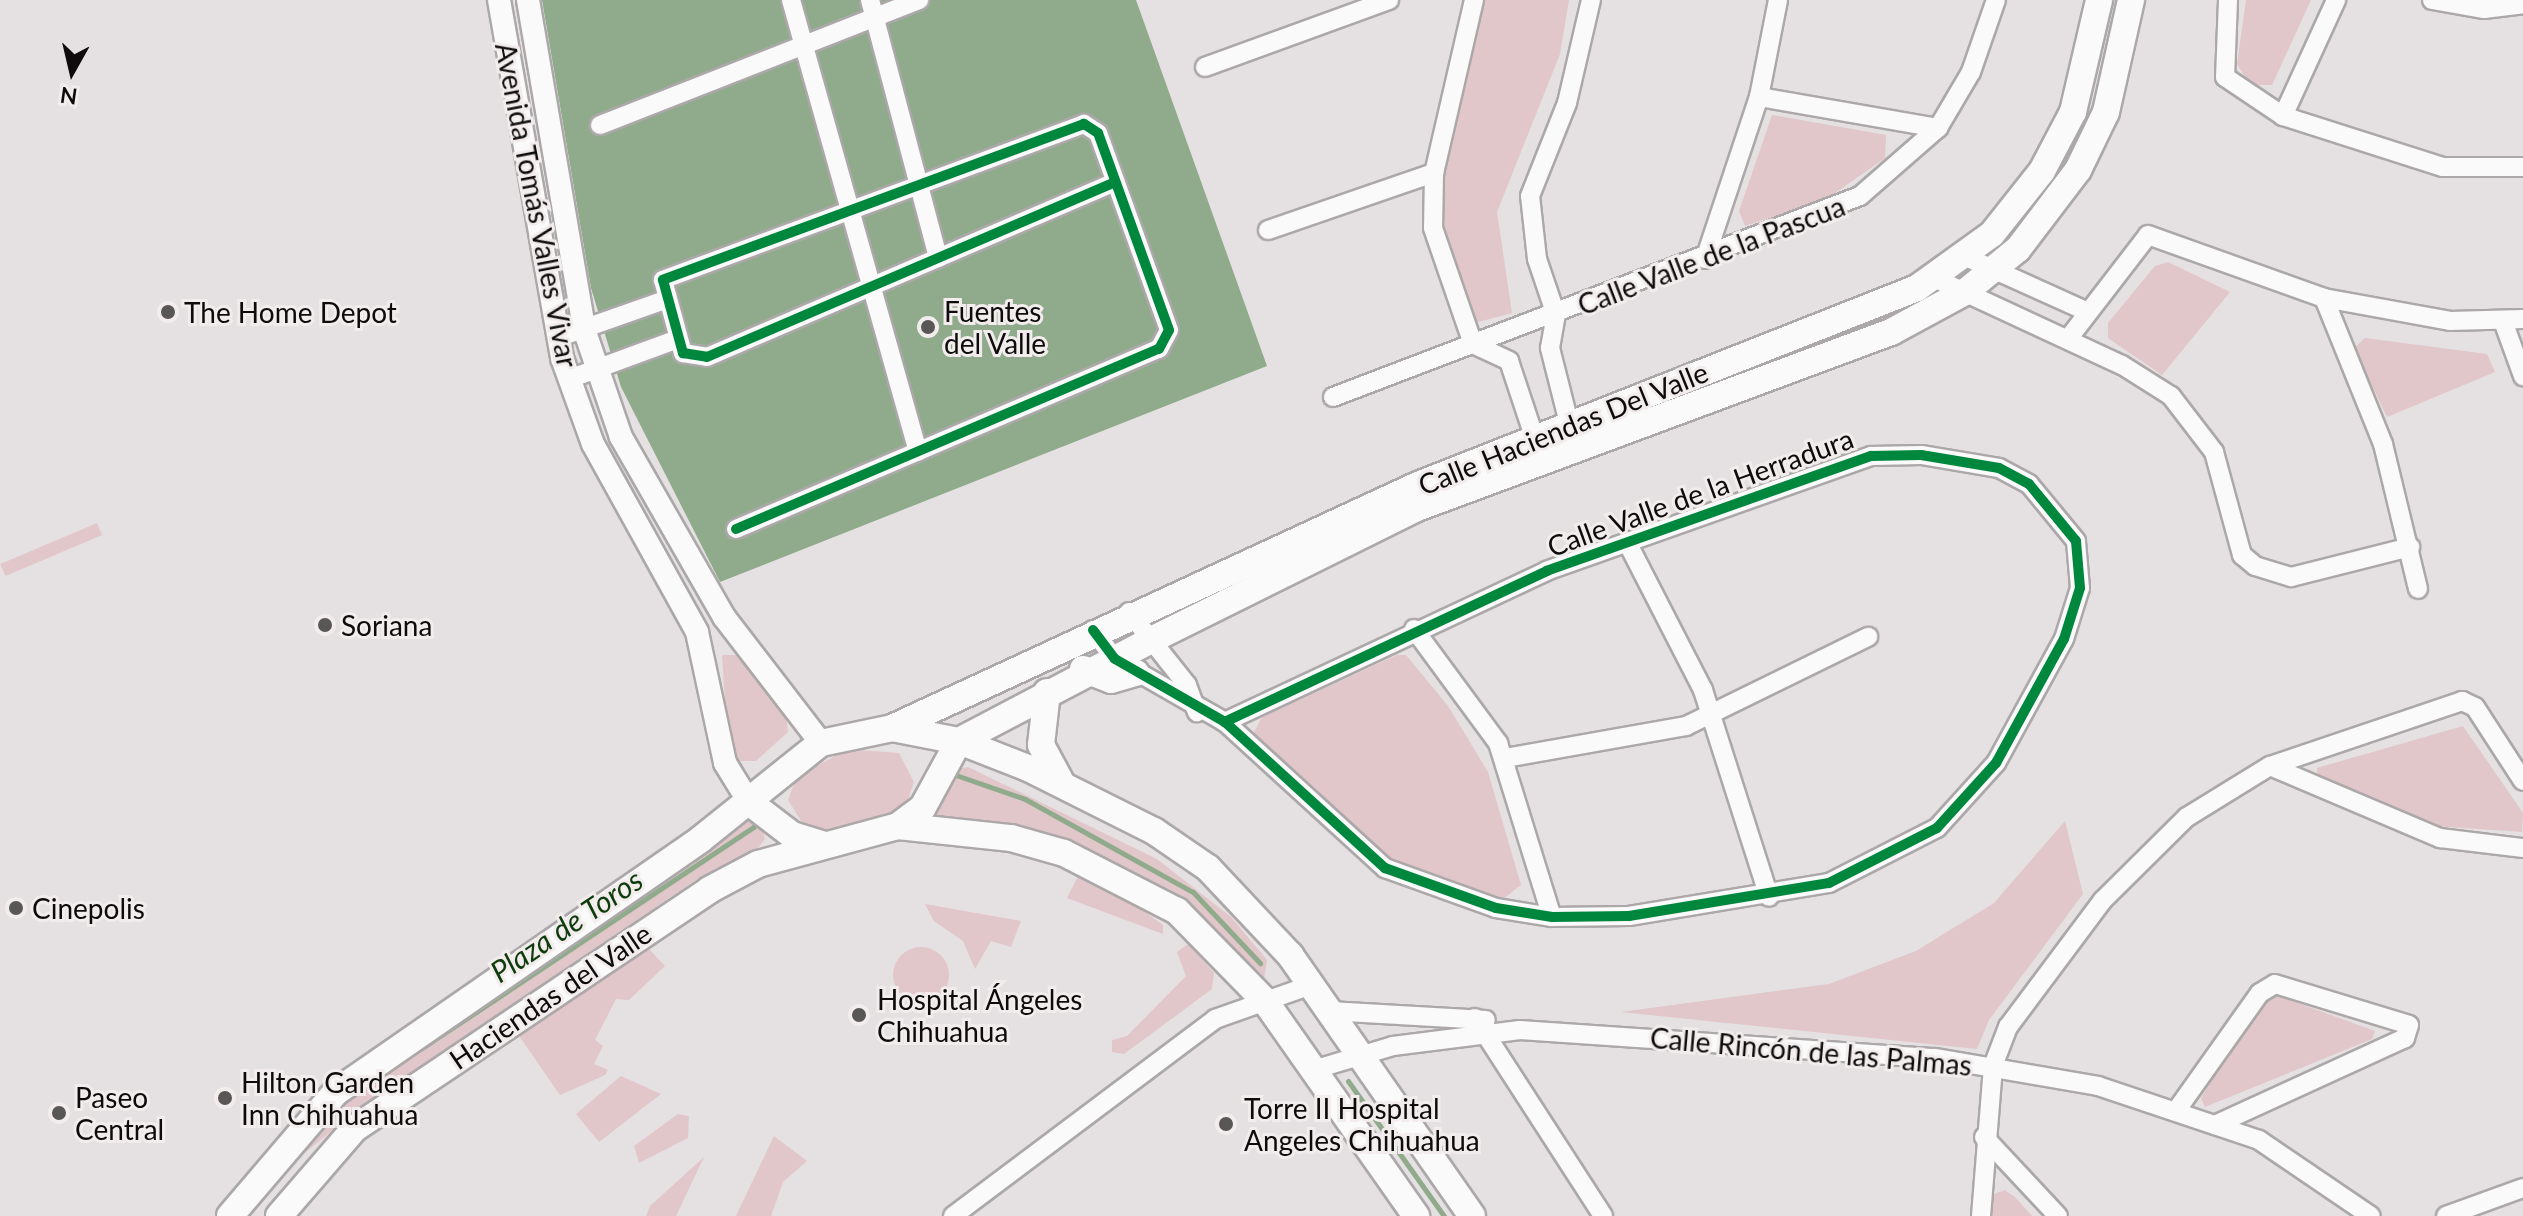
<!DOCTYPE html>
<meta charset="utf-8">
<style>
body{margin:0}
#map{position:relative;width:2523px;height:1216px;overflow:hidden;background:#e5e0e1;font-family:Lato,sans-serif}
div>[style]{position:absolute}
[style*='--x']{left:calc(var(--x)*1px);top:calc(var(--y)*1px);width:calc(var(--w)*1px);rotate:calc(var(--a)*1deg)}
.green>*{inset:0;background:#e1c6ca;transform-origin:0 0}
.round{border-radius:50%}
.water>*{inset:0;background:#8fab8b}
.stream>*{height:5px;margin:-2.5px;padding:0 2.5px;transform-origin:2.5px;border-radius:2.5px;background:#8fab8b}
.roads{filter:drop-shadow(2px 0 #aca8a9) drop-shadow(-2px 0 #aca8a9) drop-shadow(0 2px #aca8a9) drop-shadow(0 -2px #aca8a9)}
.minor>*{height:18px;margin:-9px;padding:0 9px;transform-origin:9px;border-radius:9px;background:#fbfafa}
.tertiary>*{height:22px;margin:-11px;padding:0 11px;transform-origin:11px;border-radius:11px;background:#fbfafa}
.secondary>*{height:26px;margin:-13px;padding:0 13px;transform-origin:13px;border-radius:13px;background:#fbfafa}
.cycleway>*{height:10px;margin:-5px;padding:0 5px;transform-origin:5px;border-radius:5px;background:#00873e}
.dots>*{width:22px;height:22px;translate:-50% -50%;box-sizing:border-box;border:4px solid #f3eced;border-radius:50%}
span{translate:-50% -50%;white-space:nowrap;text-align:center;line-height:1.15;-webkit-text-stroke:6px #f3eced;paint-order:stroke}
.street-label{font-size:28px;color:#0d0b0b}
.poi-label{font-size:28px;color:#0d0b0b}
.left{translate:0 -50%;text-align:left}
.water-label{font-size:30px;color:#0e3c0d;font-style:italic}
.north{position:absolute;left:32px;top:32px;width:80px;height:80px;-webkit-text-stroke:6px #f3eced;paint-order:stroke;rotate:188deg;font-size:22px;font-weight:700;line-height:32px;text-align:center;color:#0d0b0b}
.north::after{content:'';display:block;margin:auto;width:28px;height:36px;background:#0d0b0b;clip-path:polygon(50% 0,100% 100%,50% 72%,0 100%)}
</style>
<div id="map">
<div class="green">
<i style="clip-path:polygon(1481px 0,1569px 0,1560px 54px,1497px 212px,1512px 313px,1467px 325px,1436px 234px,1436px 179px)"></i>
<i style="clip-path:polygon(2246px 0,2311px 0,2272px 85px,2250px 85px,2237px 64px)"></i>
<i style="clip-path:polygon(1772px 115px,1886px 135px,1885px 158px,1828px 198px,1745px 226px,1739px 211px)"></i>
<i style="clip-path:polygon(2168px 262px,2230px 292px,2162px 375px,2108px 338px,2108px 323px,2155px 266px)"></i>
<i style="clip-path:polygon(2365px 338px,2487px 354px,2495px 372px,2387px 417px,2354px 348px)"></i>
<i style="left:97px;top:523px;width:13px;height:105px;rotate:67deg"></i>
<i style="clip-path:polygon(722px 655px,740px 655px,786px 718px,788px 732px,756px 761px,739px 761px,728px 750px)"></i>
<i style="clip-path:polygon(1397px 655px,1406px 655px,1448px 706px,1488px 772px,1521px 885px,1499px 902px,1392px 861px,1251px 738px,1262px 717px)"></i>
<i style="clip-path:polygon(2463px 726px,2523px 813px,2522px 832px,2434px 826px,2318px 779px,2317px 768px)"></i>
<i style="clip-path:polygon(847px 749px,899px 753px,914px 782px,906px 805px,885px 822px,829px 833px,805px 827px,788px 800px,796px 778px)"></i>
<i style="clip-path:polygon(968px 767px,1157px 859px,1231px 917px,1267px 960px,1264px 979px,1255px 979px,1181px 910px,937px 820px,931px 808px,951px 770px)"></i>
<i style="clip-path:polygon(745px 816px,761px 824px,765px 839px,757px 849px,697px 879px,369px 1101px,302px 1155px,300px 1149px,345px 1104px,406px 1052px)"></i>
<i style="clip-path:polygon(2065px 821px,2083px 894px,1989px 1020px,1977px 1049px,1621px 1012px,1829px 984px,1916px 951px,1994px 903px)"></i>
<i style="clip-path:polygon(1078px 876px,1137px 906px,1163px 925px,1163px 934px,1067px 898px)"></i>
<i style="clip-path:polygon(925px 904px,1021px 921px,1011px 947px,991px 941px,975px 969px,963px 941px,934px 921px)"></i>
<i style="clip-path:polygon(1188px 944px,1214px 973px,1212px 989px,1124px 1054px,1112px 1052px,1112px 1040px,1127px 1036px,1186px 976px,1177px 952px)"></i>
<i class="round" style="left:893px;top:947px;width:56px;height:56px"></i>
<i style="clip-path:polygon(648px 948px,665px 966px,629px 1000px,616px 999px,595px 1040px,603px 1046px,594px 1064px,608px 1070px,605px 1075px,560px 1095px,517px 1033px)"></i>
<i style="clip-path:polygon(2276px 995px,2375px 1031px,2372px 1039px,2205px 1107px,2201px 1098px,2259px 1004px)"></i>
<i style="clip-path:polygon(621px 1076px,661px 1094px,599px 1142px,576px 1114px)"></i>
<i style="clip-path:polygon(678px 1114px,689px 1116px,688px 1138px,639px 1163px,634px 1146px)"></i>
<i style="clip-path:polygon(774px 1136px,807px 1161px,783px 1182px,771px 1216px,736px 1216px)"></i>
<i style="clip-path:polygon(704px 1157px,676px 1216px,646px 1216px,650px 1206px)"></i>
<i style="clip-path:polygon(2005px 1190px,2016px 1198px,2032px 1216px,1990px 1216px,1989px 1196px)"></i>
</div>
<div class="water">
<i style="clip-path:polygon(542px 0,1136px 0,1267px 366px,720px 582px,621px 387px,591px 288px)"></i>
</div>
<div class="stream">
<i style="--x:953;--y:774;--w:76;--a:19.1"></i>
<i style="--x:1025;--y:799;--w:192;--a:29"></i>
<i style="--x:1193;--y:892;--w:98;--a:46.7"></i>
<i style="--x:422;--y:1048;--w:399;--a:-33.7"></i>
<i style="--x:1348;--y:1081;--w:166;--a:54.6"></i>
</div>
<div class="roads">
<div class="minor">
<i style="--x:791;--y:0;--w:469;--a:74.3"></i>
<i style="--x:870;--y:0;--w:267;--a:75.2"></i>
<i style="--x:1474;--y:0;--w:178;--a:103"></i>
<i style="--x:1434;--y:173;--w:55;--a:91"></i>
<i style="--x:1433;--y:228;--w:123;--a:71"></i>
<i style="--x:1473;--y:344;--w:40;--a:25"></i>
<i style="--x:1509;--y:361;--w:92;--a:71.6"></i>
<i style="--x:2228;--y:0;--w:77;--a:92.2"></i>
<i style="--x:2225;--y:77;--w:70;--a:33.9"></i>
<i style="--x:2283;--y:116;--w:168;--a:17.7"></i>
<i style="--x:2443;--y:167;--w:80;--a:0"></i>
<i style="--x:2432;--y:0;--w:53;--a:9.8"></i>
<i style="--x:2484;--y:9;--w:39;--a:-7"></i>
<i style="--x:1205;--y:67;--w:196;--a:-20"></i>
<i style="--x:1759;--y:97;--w:182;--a:9.8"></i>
<i style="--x:2283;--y:116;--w:128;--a:-65.4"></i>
<i style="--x:600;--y:125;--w:343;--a:-21.4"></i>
<i style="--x:1268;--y:230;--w:176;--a:-19"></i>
<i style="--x:1964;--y:256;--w:134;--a:24.3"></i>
<i style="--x:1705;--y:259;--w:171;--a:-71.6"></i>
<i style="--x:1759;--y:97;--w:99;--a:-78.9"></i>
<i style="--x:1932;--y:277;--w:209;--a:24.9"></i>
<i style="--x:2122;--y:365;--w:58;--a:32.3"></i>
<i style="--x:2171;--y:396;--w:71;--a:52.5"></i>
<i style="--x:2214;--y:452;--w:107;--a:74.8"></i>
<i style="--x:2242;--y:555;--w:17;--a:40"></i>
<i style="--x:2255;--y:566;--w:38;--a:17"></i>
<i style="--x:2291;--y:577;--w:123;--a:-14.1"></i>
<i style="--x:2324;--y:298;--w:157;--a:68"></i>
<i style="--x:2383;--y:444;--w:149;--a:76.4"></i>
<i style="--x:2503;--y:321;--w:59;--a:70"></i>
<i style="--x:557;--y:338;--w:114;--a:-19.4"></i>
<i style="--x:2068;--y:339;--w:131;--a:-52.4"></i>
<i style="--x:2148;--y:235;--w:187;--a:19.7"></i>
<i style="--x:2324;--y:298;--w:128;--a:10.3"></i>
<i style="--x:2450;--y:321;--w:73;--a:-1.6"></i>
<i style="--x:569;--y:379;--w:116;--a:-20.2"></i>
<i style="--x:1333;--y:397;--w:564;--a:-20.88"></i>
<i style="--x:1860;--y:196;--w:103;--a:-41.1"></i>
<i style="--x:1938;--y:128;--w:65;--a:-59.5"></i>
<i style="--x:1971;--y:72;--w:76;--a:-70.9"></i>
<i style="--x:1572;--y:435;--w:90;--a:-104.2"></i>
<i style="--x:1550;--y:348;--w:34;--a:-80"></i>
<i style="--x:1556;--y:315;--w:59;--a:-108.7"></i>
<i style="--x:1537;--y:259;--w:63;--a:-96.3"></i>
<i style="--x:1530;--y:196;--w:100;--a:-68.3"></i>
<i style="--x:1567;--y:103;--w:106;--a:-76.9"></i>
<i style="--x:736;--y:529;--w:460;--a:-23.1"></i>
<i style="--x:1159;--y:349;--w:21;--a:-62"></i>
<i style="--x:1169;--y:330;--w:209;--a:-109.8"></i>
<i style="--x:1098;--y:133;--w:17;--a:-147"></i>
<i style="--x:1084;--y:124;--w:449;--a:159.7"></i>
<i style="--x:663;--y:280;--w:76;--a:74.7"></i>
<i style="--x:683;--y:353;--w:24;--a:9"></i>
<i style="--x:707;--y:357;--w:444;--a:-23.2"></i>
<i style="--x:1628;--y:544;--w:164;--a:62.8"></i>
<i style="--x:1703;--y:690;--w:217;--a:72.3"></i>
<i style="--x:1129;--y:612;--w:93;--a:51.5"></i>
<i style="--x:1187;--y:685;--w:29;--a:70"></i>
<i style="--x:1414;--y:629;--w:142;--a:53.6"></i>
<i style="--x:1498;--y:743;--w:182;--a:72.8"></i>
<i style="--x:1093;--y:630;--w:36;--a:53"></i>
<i style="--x:1115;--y:659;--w:127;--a:29.8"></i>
<i style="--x:1225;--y:722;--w:217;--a:42.4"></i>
<i style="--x:1385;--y:868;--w:118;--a:19.8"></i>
<i style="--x:1496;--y:908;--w:57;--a:9.1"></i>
<i style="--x:1552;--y:917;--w:77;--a:-0.7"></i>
<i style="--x:1629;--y:916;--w:203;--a:-9.4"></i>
<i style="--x:1829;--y:883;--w:121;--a:-27"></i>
<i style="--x:1937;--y:828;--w:88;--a:-47.8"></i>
<i style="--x:1996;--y:763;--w:141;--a:-61.3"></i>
<i style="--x:2064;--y:639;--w:53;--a:-72.6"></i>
<i style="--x:2080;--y:588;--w:47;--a:-94.9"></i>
<i style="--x:2076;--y:541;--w:74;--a:-129.5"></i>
<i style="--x:2029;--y:484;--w:34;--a:-152"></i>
<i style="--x:1999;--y:468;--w:79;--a:-170.5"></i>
<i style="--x:1921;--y:455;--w:50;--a:178.9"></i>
<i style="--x:1871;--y:456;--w:344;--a:160.5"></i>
<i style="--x:1547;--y:571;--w:356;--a:154.9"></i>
<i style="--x:1505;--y:758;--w:184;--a:-10"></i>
<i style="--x:1686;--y:726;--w:203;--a:-26.1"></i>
<i style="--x:2270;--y:766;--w:185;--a:23"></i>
<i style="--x:2440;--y:838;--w:84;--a:6.9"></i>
<i style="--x:1329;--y:1011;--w:157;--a:3.3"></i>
<i style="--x:1475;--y:1018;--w:236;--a:57.1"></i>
<i style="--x:1316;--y:1069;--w:80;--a:-16.6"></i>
<i style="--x:1393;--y:1046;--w:128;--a:-7.2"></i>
<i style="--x:1520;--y:1030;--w:416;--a:3.9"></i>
<i style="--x:1935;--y:1058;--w:165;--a:9.7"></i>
<i style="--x:2098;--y:1086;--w:170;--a:18.5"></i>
<i style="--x:2259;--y:1140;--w:135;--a:34.2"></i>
<i style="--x:2176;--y:1111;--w:145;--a:-54.6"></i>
<i style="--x:2260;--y:993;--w:17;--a:-31"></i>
<i style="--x:2275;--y:984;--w:140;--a:17"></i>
<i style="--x:2409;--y:1025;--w:14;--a:107"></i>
<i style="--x:2405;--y:1038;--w:209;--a:155.4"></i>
<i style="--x:1984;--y:1137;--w:108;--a:46.9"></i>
<i style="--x:953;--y:1216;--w:328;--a:-36.9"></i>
<i style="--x:1215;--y:1019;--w:102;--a:-19.5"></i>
<i style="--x:1981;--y:1216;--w:150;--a:-85.4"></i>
<i style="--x:1993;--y:1066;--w:42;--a:-69"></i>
<i style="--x:2008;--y:1027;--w:159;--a:-53.2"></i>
<i style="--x:2103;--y:900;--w:118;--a:-44.7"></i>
<i style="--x:2187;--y:817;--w:97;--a:-31.6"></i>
<i style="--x:2270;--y:766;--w:203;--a:-18.7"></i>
<i style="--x:2462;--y:701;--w:14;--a:25"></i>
<i style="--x:2475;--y:707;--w:88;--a:57"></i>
<i style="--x:2446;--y:1216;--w:82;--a:-20"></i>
</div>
<div class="tertiary">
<i style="--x:499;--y:0;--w:364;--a:80"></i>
<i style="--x:562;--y:358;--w:91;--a:70.2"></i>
<i style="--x:593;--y:444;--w:215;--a:61"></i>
<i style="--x:697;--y:632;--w:134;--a:77.9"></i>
<i style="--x:725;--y:763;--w:46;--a:58.4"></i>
<i style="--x:528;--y:0;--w:334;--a:80.3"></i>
<i style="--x:584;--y:329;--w:114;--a:71.1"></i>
<i style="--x:621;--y:437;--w:207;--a:60.2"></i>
<i style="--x:724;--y:617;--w:159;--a:52.4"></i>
</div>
<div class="secondary">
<i style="--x:1083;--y:669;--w:30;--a:21"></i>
<i style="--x:1111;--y:680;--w:26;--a:-16"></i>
<i style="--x:1047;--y:692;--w:53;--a:96.5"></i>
<i style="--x:1041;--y:745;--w:44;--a:61.7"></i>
<i style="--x:892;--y:728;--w:68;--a:11"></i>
<i style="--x:959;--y:741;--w:74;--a:21.4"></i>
<i style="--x:1028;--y:768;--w:141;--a:26.6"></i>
<i style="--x:1154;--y:831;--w:65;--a:34.4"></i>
<i style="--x:1208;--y:868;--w:120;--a:46.7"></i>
<i style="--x:1290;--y:955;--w:318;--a:55.1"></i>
<i style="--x:749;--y:802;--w:54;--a:37.5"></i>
<i style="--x:792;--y:835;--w:34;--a:17"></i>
<i style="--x:898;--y:826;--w:31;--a:-37"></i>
<i style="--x:923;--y:807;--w:75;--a:-61.4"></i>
<i style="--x:959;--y:741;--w:217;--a:-27.7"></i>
<i style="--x:1151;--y:640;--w:297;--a:-26.4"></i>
<i style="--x:1417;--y:508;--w:506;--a:-20.37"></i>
<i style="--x:1891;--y:332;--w:84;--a:-28.4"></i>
<i style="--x:1965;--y:292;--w:68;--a:-39.1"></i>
<i style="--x:2018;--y:249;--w:99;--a:-52.8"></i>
<i style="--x:2078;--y:170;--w:64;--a:-64.2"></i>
<i style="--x:2106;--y:112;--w:115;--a:-77.4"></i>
<i style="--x:230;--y:1216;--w:163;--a:-49.5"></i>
<i style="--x:336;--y:1092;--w:444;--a:-34.7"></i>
<i style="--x:701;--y:839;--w:154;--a:-38.7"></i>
<i style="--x:821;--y:743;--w:73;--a:-11.9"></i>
<i style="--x:892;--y:728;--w:579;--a:-24.8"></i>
<i style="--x:1418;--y:485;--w:536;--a:-21.54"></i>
<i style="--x:1917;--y:288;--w:92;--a:-35.8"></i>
<i style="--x:1992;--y:234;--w:80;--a:-51.6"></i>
<i style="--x:2042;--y:171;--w:67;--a:-62.3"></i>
<i style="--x:2073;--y:112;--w:115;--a:-76.9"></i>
<i style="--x:279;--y:1216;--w:115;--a:-49.2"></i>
<i style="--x:354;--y:1129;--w:428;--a:-33.9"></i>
<i style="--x:709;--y:890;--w:55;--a:-28"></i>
<i style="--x:758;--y:864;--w:145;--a:-15.2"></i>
<i style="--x:898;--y:826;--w:114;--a:6.1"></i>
<i style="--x:1011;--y:838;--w:55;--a:15.8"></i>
<i style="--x:1064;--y:853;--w:127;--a:27.2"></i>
<i style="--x:1177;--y:911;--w:126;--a:45.6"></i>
<i style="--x:1265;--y:1001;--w:263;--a:54.9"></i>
</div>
</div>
<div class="cycleway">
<i style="--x:736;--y:529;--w:460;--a:-23.1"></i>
<i style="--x:1159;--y:349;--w:21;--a:-62"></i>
<i style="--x:1169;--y:330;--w:209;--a:-109.8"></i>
<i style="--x:1098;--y:133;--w:17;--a:-147"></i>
<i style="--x:1084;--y:124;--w:449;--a:159.7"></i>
<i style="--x:663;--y:280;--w:76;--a:74.7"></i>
<i style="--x:683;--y:353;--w:24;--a:9"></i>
<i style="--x:707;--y:357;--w:444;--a:-23.2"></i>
<i style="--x:1093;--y:630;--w:36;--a:53"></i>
<i style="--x:1115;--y:659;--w:127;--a:29.8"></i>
<i style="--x:1225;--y:722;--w:217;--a:42.4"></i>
<i style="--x:1385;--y:868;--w:118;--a:19.8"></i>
<i style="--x:1496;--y:908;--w:57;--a:9.1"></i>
<i style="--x:1552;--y:917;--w:77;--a:-0.7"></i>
<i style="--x:1629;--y:916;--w:203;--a:-9.4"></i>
<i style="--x:1829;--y:883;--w:121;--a:-27"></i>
<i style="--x:1937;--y:828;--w:88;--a:-47.8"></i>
<i style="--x:1996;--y:763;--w:141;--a:-61.3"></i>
<i style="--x:2064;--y:639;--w:53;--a:-72.6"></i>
<i style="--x:2080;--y:588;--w:47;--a:-94.9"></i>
<i style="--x:2076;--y:541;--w:74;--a:-129.5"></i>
<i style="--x:2029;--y:484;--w:34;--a:-152"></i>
<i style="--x:1999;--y:468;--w:79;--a:-170.5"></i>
<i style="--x:1921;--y:455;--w:50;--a:178.9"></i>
<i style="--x:1871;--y:456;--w:344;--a:160.5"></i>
<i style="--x:1547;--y:571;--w:356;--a:154.9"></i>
</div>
<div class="dots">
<i style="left:168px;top:312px;background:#595656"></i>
<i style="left:928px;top:327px;background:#595656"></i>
<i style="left:325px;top:625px;background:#595656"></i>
<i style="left:16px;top:908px;background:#595656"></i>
<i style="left:859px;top:1015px;background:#595656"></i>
<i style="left:225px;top:1098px;background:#595656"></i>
<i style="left:59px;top:1113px;background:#595656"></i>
<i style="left:1226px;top:1124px;background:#595656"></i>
</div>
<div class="street-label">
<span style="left:537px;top:205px;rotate:79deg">Avenida Tomás Valles Vivar</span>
<span style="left:1711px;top:255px;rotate:-21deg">Calle Valle de la Pascua</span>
<span style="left:1563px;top:428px;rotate:-22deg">Calle Haciendas Del Valle</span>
<span style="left:1700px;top:492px;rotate:-20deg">Calle Valle de la Herradura</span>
<span style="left:550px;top:996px;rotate:-34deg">Haciendas del Valle</span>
<span style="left:1811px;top:1051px;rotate:5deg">Calle Rincón de las Palmas</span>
</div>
<div class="poi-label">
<span class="left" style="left:944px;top:327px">Fuentes<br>del Valle</span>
<span class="left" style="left:184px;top:312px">The Home Depot</span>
<span class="left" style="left:341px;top:625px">Soriana</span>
<span class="left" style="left:32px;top:908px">Cinepolis</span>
<span class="left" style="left:877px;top:1015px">Hospital Ángeles<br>Chihuahua</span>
<span class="left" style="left:241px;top:1098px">Hilton Garden<br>Inn Chihuahua</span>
<span class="left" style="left:75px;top:1113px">Paseo<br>Central</span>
<span class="left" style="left:1244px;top:1124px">Torre II Hospital<br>Angeles Chihuahua</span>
</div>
<div class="water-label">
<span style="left:566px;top:925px;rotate:-34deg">Plaza de Toros</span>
</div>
<div class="north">N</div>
</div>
